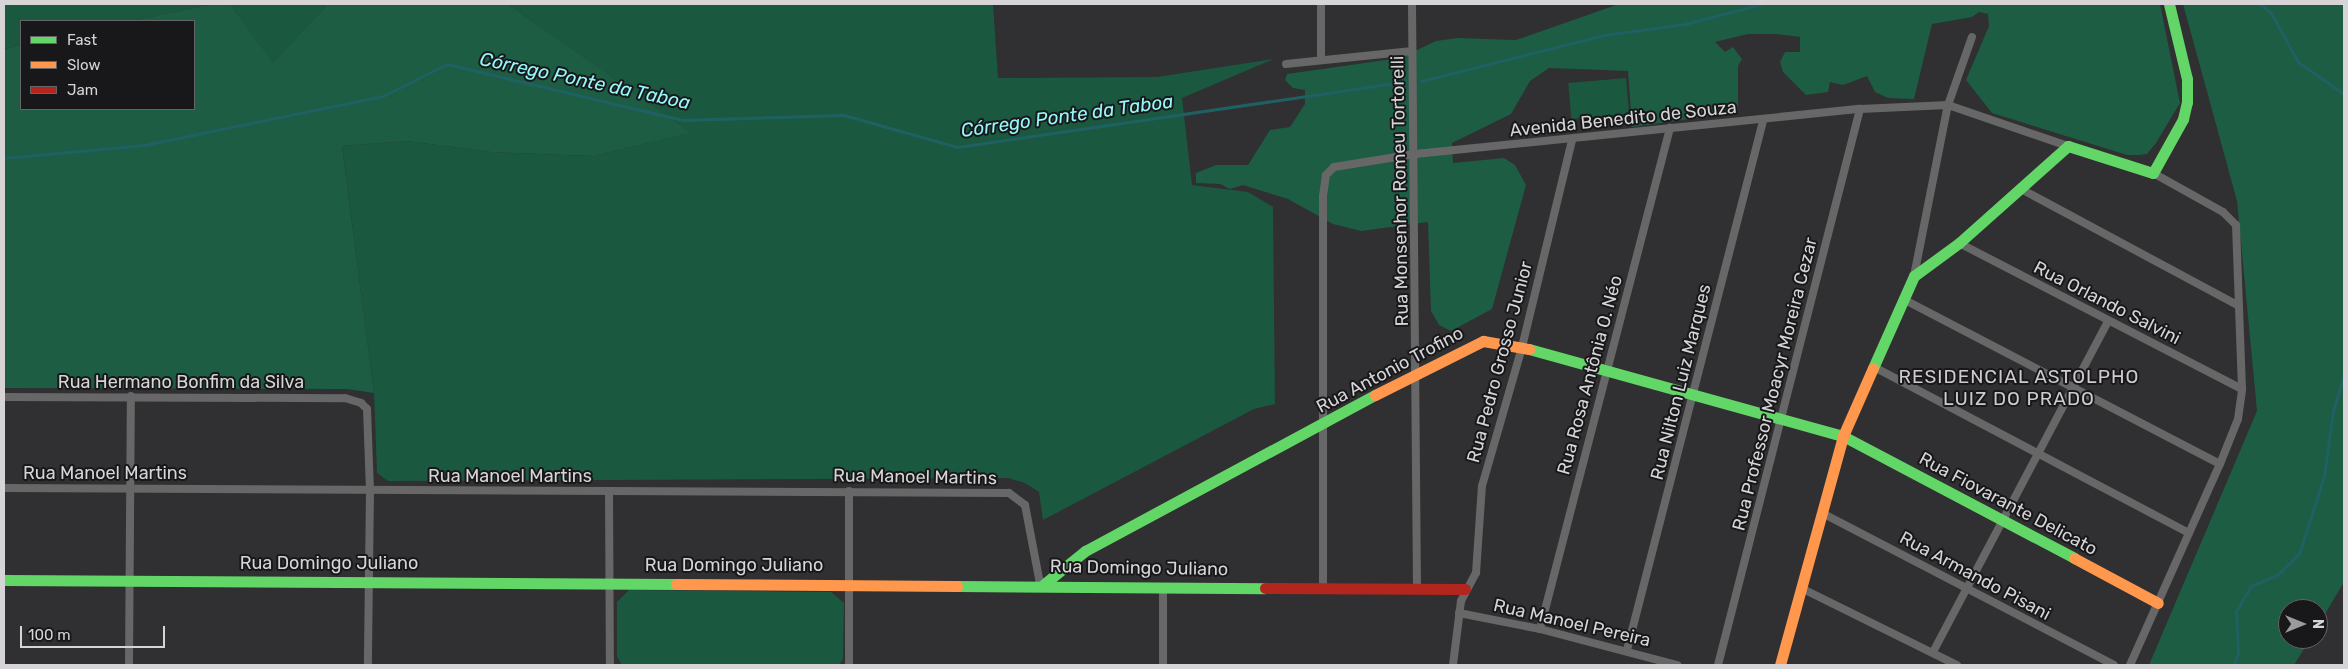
<!DOCTYPE html>
<meta charset="utf-8">
<style>
body{margin:0}
#map{position:relative;width:2348px;height:669px;overflow:hidden;background:#302f31;font-family:Rubik,sans-serif}
div>[style]{position:absolute}
[style*='--x']{left:calc(var(--x)*1px);top:calc(var(--y)*1px);width:calc(var(--w)*1px);rotate:calc(var(--a)*1deg)}
.green>*{inset:0;background:#1a5840;transform-origin:0 0}
.forest>*{inset:0;background:#1c5d44}
.stream>*{height:3px;margin:-1.5px;padding:0 1.5px;transform-origin:1.5px;border-radius:1.5px;background:#1f6163}
.street>*{height:8px;margin:-4px;padding:0 4px;transform-origin:4px;border-radius:4px;background:#676767}
.fast>*{height:11px;margin:-5.5px;padding:0 5.5px;transform-origin:5.5px;border-radius:5.5px;background:#63d668}
.slow>*{height:11px;margin:-5.5px;padding:0 5.5px;transform-origin:5.5px;border-radius:5.5px;background:#ff974d}
.jam>*{height:11px;margin:-5.5px;padding:0 5.5px;transform-origin:5.5px;border-radius:5.5px;background:#b3261e}
span{translate:-50% -50%;white-space:nowrap;text-align:center;line-height:1.15;-webkit-text-stroke:4px #181719;paint-order:stroke}
.street-label{font-size:18px;color:#d6d4d7}
.water-label{font-size:19px;color:#95f8fb;font-style:italic}
.neighbourhood-label{font-size:19px;color:#cecacf;letter-spacing:1px}
.frame{position:absolute;inset:0;border:5px solid #d6d4d7;pointer-events:none}
.legend{position:absolute;left:20px;top:20px;width:175px;height:90px;box-sizing:border-box;background:#181719;border:1px solid #646365;margin:0;padding:6px 9px;list-style:none;font-size:15px;color:#d6d4d7}
.legend li{display:flex;align-items:center;gap:10px;height:25px}
.legend b{width:25px;border:1px solid #646365}
.north{position:absolute;left:2278px;top:599px;width:50px;height:50px;box-sizing:border-box;background:#181719;border:1px solid #646365;border-radius:50%;rotate:90deg;font-size:14px;font-weight:700;line-height:20px;text-align:center;color:#d6d4d7}
.north::after{content:'';display:block;margin:auto;width:18px;height:22px;background:#9c9a9d;clip-path:polygon(50% 0,100% 100%,50% 72%,0 100%)}
.scale{position:absolute;left:20px;top:626px;width:145px;height:22px;box-sizing:border-box;border:2px solid #d6d4d7;border-top:0;padding-left:6px;font-size:15px;line-height:18px;white-space:nowrap;color:#d6d4d7;-webkit-text-stroke:4px #181719;paint-order:stroke}
</style>
<div id="map">
<div class="green">
<i style="clip-path:polygon(4px 4px,212px 4px,131px 21px,21px 21px,21px 45px,4px 49px)"></i>
<i style="clip-path:polygon(230px 4px,328px 4px,273px 64px)"></i>
<i style="clip-path:polygon(508px 4px,993px 4px,998px 78px,1157px 77px,1274px 59px,1182px 98px,1192px 185px,1248px 192px,1273px 207px,1275px 404px,1254px 409px,1043px 520px,1039px 492px,1025px 483px,1008px 478px,388px 481px,377px 473px,374px 393px,342px 146px,407px 141px,491px 152px,593px 156px,690px 133px)"></i>
<i style="left:1626px;top:78px;width:36px;height:58px;rotate:85deg"></i>
<i style="clip-path:polygon(629px 590px,831px 592px,844px 603px,843px 659px,839px 665px,622px 665px,617px 657px,617px 602px)"></i>
</div>
<div class="forest">
<i style="clip-path:polygon(212px 4px,230px 4px,273px 63px,328px 4px,508px 4px,691px 133px,593px 156px,491px 152px,407px 141px,342px 146px,374px 393px,347px 389px,4px 388px,4px 49px,21px 45px,21px 109px,194px 109px,194px 21px,131px 21px)"></i>
<i style="clip-path:polygon(1619px 4px,2160px 4px,2180px 103px,2156px 143px,2147px 154px,2139px 155px,2127px 155px,1992px 113px,1966px 80px,1989px 26px,1988px 14px,1979px 12px,1972px 17px,1932px 24px,1914px 99px,1888px 98px,1875px 92px,1867px 76px,1843px 85px,1830px 82px,1828px 92px,1806px 95px,1783px 72px,1780px 62px,1785px 52px,1800px 52px,1800px 37px,1776px 34px,1748px 34px,1715px 42px,1725px 52px,1733px 47px,1742px 59px,1738px 66px,1738px 112px,1632px 127px,1628px 71px,1549px 68px,1530px 81px,1511px 114px,1452px 143px,1453px 163px,1504px 158px,1515px 165px,1526px 185px,1492px 309px,1451px 331px,1439px 325px,1431px 311px,1428px 222px,1361px 231px,1333px 224px,1288px 199px,1243px 185px,1230px 189px,1220px 184px,1196px 183px,1196px 173px,1216px 165px,1248px 165px,1270px 130px,1290px 127px,1305px 104px,1305px 90px,1293px 88px,1285px 80px,1287px 74px,1400px 58px,1436px 41px,1457px 38px,1516px 40px)"></i>
<i style="clip-path:polygon(2183px 4px,2344px 4px,2344px 582px,2318px 626px,2318px 609px,2288px 609px,2288px 639px,2310px 639px,2294px 665px,2149px 665px,2257px 411px,2237px 201px)"></i>
</div>
<div class="stream">
<i style="--x:2260;--y:4;--w:14;--a:39"></i>
<i style="--x:2271;--y:13;--w:56;--a:61.1"></i>
<i style="--x:2298;--y:62;--w:56;--a:34.8"></i>
<i style="--x:1421;--y:81;--w:189;--a:-14.1"></i>
<i style="--x:1604;--y:35;--w:82;--a:-7.7"></i>
<i style="--x:1685;--y:24;--w:79;--a:-14.7"></i>
<i style="--x:4;--y:158;--w:141;--a:-5.3"></i>
<i style="--x:144;--y:145;--w:244;--a:-11.6"></i>
<i style="--x:383;--y:96;--w:72;--a:-26.6"></i>
<i style="--x:447;--y:64;--w:242;--a:13.4"></i>
<i style="--x:682;--y:120;--w:162;--a:-1.8"></i>
<i style="--x:844;--y:115;--w:117;--a:15.8"></i>
<i style="--x:957;--y:147;--w:453;--a:-8.3"></i>
<i style="--x:2234;--y:665;--w:13;--a:-72"></i>
<i style="--x:2238;--y:653;--w:42;--a:-92.7"></i>
<i style="--x:2236;--y:611;--w:29;--a:-59"></i>
<i style="--x:2251;--y:586;--w:28;--a:-23"></i>
<i style="--x:2277;--y:575;--w:30;--a:-44"></i>
<i style="--x:2299;--y:554;--w:82;--a:-72.2"></i>
<i style="--x:2324;--y:476;--w:66;--a:-82.1"></i>
<i style="--x:2333;--y:411;--w:38;--a:-73"></i>
</div>
<div class="street">
<i style="--x:1321;--y:4;--w:55;--a:90"></i>
<i style="--x:1412;--y:4;--w:583;--a:89.51"></i>
<i style="--x:1286;--y:64;--w:127;--a:-5.9"></i>
<i style="--x:2021;--y:189;--w:247;--a:28.2"></i>
<i style="--x:1959;--y:243;--w:318;--a:27.3"></i>
<i style="--x:1914;--y:276;--w:174;--a:-78.8"></i>
<i style="--x:1948;--y:105;--w:72;--a:-70.6"></i>
<i style="--x:1903;--y:299;--w:357;--a:27.5"></i>
<i style="--x:1874;--y:367;--w:356;--a:27.8"></i>
<i style="--x:4;--y:397;--w:341;--a:0.2"></i>
<i style="--x:345;--y:398;--w:17;--a:17"></i>
<i style="--x:361;--y:403;--w:8;--a:45"></i>
<i style="--x:367;--y:409;--w:81;--a:87.9"></i>
<i style="--x:370;--y:490;--w:175;--a:90.7"></i>
<i style="--x:4;--y:488;--w:1005;--a:0.29"></i>
<i style="--x:1009;--y:493;--w:20;--a:37"></i>
<i style="--x:1025;--y:505;--w:80;--a:79.2"></i>
<i style="--x:609;--y:491;--w:174;--a:89.7"></i>
<i style="--x:1822;--y:513;--w:329;--a:27.5"></i>
<i style="--x:1323;--y:587;--w:391;--a:-90"></i>
<i style="--x:1323;--y:196;--w:21;--a:-82"></i>
<i style="--x:1326;--y:175;--w:11;--a:-45"></i>
<i style="--x:1334;--y:167;--w:82;--a:-9.1"></i>
<i style="--x:1415;--y:154;--w:447;--a:-5.8"></i>
<i style="--x:1860;--y:109;--w:88;--a:-2.6"></i>
<i style="--x:1948;--y:105;--w:127;--a:18.9"></i>
<i style="--x:1801;--y:588;--w:174;--a:26.3"></i>
<i style="--x:1459;--y:613;--w:83;--a:11.2"></i>
<i style="--x:1540;--y:629;--w:142;--a:14.7"></i>
<i style="--x:1540;--y:629;--w:518;--a:-75.45"></i>
<i style="--x:1627;--y:650;--w:546;--a:-75.58"></i>
<i style="--x:1933;--y:652;--w:374;--a:-62.1"></i>
<i style="--x:129;--y:665;--w:269;--a:-89.6"></i>
<i style="--x:849;--y:665;--w:174;--a:-90"></i>
<i style="--x:1163;--y:665;--w:78;--a:-90"></i>
<i style="--x:1453;--y:665;--w:64;--a:-82.9"></i>
<i style="--x:1461;--y:601;--w:32;--a:-62"></i>
<i style="--x:1476;--y:573;--w:87;--a:-86.1"></i>
<i style="--x:1482;--y:486;--w:145;--a:-73.9"></i>
<i style="--x:1522;--y:347;--w:213;--a:-76.4"></i>
<i style="--x:1718;--y:665;--w:574;--a:-75.67"></i>
<i style="--x:2130;--y:665;--w:220;--a:-65.9"></i>
<i style="--x:2220;--y:464;--w:48;--a:-68.2"></i>
<i style="--x:2238;--y:419;--w:30;--a:-82"></i>
<i style="--x:2242;--y:389;--w:164;--a:-92.1"></i>
<i style="--x:2236;--y:225;--w:18;--a:-135"></i>
<i style="--x:2223;--y:212;--w:80;--a:-150.9"></i>
</div>
<div class="fast">
<i style="--x:1529;--y:349;--w:326;--a:15.5"></i>
<i style="--x:1843;--y:436;--w:261;--a:27.8"></i>
<i style="--x:1873;--y:368;--w:101;--a:-66"></i>
<i style="--x:1914;--y:276;--w:56;--a:-36.3"></i>
<i style="--x:1959;--y:243;--w:146;--a:-41.7"></i>
<i style="--x:2068;--y:146;--w:89;--a:17.6"></i>
<i style="--x:2153;--y:173;--w:62;--a:-60.9"></i>
<i style="--x:2183;--y:119;--w:17;--a:-77"></i>
<i style="--x:2187;--y:102;--w:23;--a:-90"></i>
<i style="--x:2187;--y:79;--w:77;--a:-103.5"></i>
<i style="--x:4;--y:580;--w:672;--a:0.34"></i>
<i style="--x:1044;--y:584;--w:53;--a:-38.8"></i>
<i style="--x:1085;--y:551;--w:329;--a:-28.3"></i>
<i style="--x:957;--y:586;--w:308;--a:0.4"></i>
</div>
<div class="slow">
<i style="--x:1375;--y:395;--w:121;--a:-26.6"></i>
<i style="--x:1483;--y:341;--w:47;--a:9.9"></i>
<i style="--x:2074;--y:558;--w:95;--a:28.2"></i>
<i style="--x:676;--y:584;--w:281;--a:0.4"></i>
<i style="--x:1780;--y:665;--w:238;--a:-74.6"></i>
<i style="--x:1843;--y:436;--w:74;--a:-66.2"></i>
</div>
<div class="jam">
<i style="--x:1265;--y:588;--w:200;--a:0.3"></i>
</div>
<div class="street-label">
<span style="left:1623px;top:119px;rotate:-6deg">Avenida Benedito de Souza</span>
<span style="left:1400px;top:191px;rotate:-91deg">Rua Monsenhor Romeu Tortorelli</span>
<span style="left:2107px;top:303px;rotate:27deg">Rua Orlando Salvini</span>
<span style="left:1500px;top:362px;rotate:-75deg">Rua Pedro Grosso Junior</span>
<span style="left:1390px;top:370px;rotate:-28deg">Rua Antonio Trofino</span>
<span style="left:1590px;top:375px;rotate:-75deg">Rua Rosa Antônia O. Néo</span>
<span style="left:181px;top:382px">Rua Hermano Bonfim da Silva</span>
<span style="left:1681px;top:382px;rotate:-76deg">Rua Nilton Luiz Marques</span>
<span style="left:1775px;top:384px;rotate:-76deg">Rua Professor Moacyr Moreira Cezar</span>
<span style="left:105px;top:473px">Rua Manoel Martins</span>
<span style="left:510px;top:476px">Rua Manoel Martins</span>
<span style="left:915px;top:477px;rotate:1deg">Rua Manoel Martins</span>
<span style="left:2008px;top:504px;rotate:28deg">Rua Fiovarante Delicato</span>
<span style="left:329px;top:563px">Rua Domingo Juliano</span>
<span style="left:734px;top:565px">Rua Domingo Juliano</span>
<span style="left:1139px;top:568px;rotate:1deg">Rua Domingo Juliano</span>
<span style="left:1975px;top:576px;rotate:28deg">Rua Armando Pisani</span>
<span style="left:1572px;top:623px;rotate:13deg">Rua Manoel Pereira</span>
</div>
<div class="water-label">
<span style="left:585px;top:81px;rotate:12deg">Córrego Ponte da Taboa</span>
<span style="left:1067px;top:116px;rotate:-8deg">Córrego Ponte da Taboa</span>
</div>
<div class="neighbourhood-label">
<span style="left:2019px;top:388px">RESIDENCIAL ASTOLPHO<br>LUIZ DO PRADO</span>
</div>
<div class="frame"></div>
<ul class="legend">
<li><b style="height:6px;background:#63d668"></b>Fast</li>
<li><b style="height:6px;background:#ff974d"></b>Slow</li>
<li><b style="height:6px;background:#b3261e"></b>Jam</li>
</ul>
<div class="north">N</div>
<div class="scale">100 m</div>
</div>
